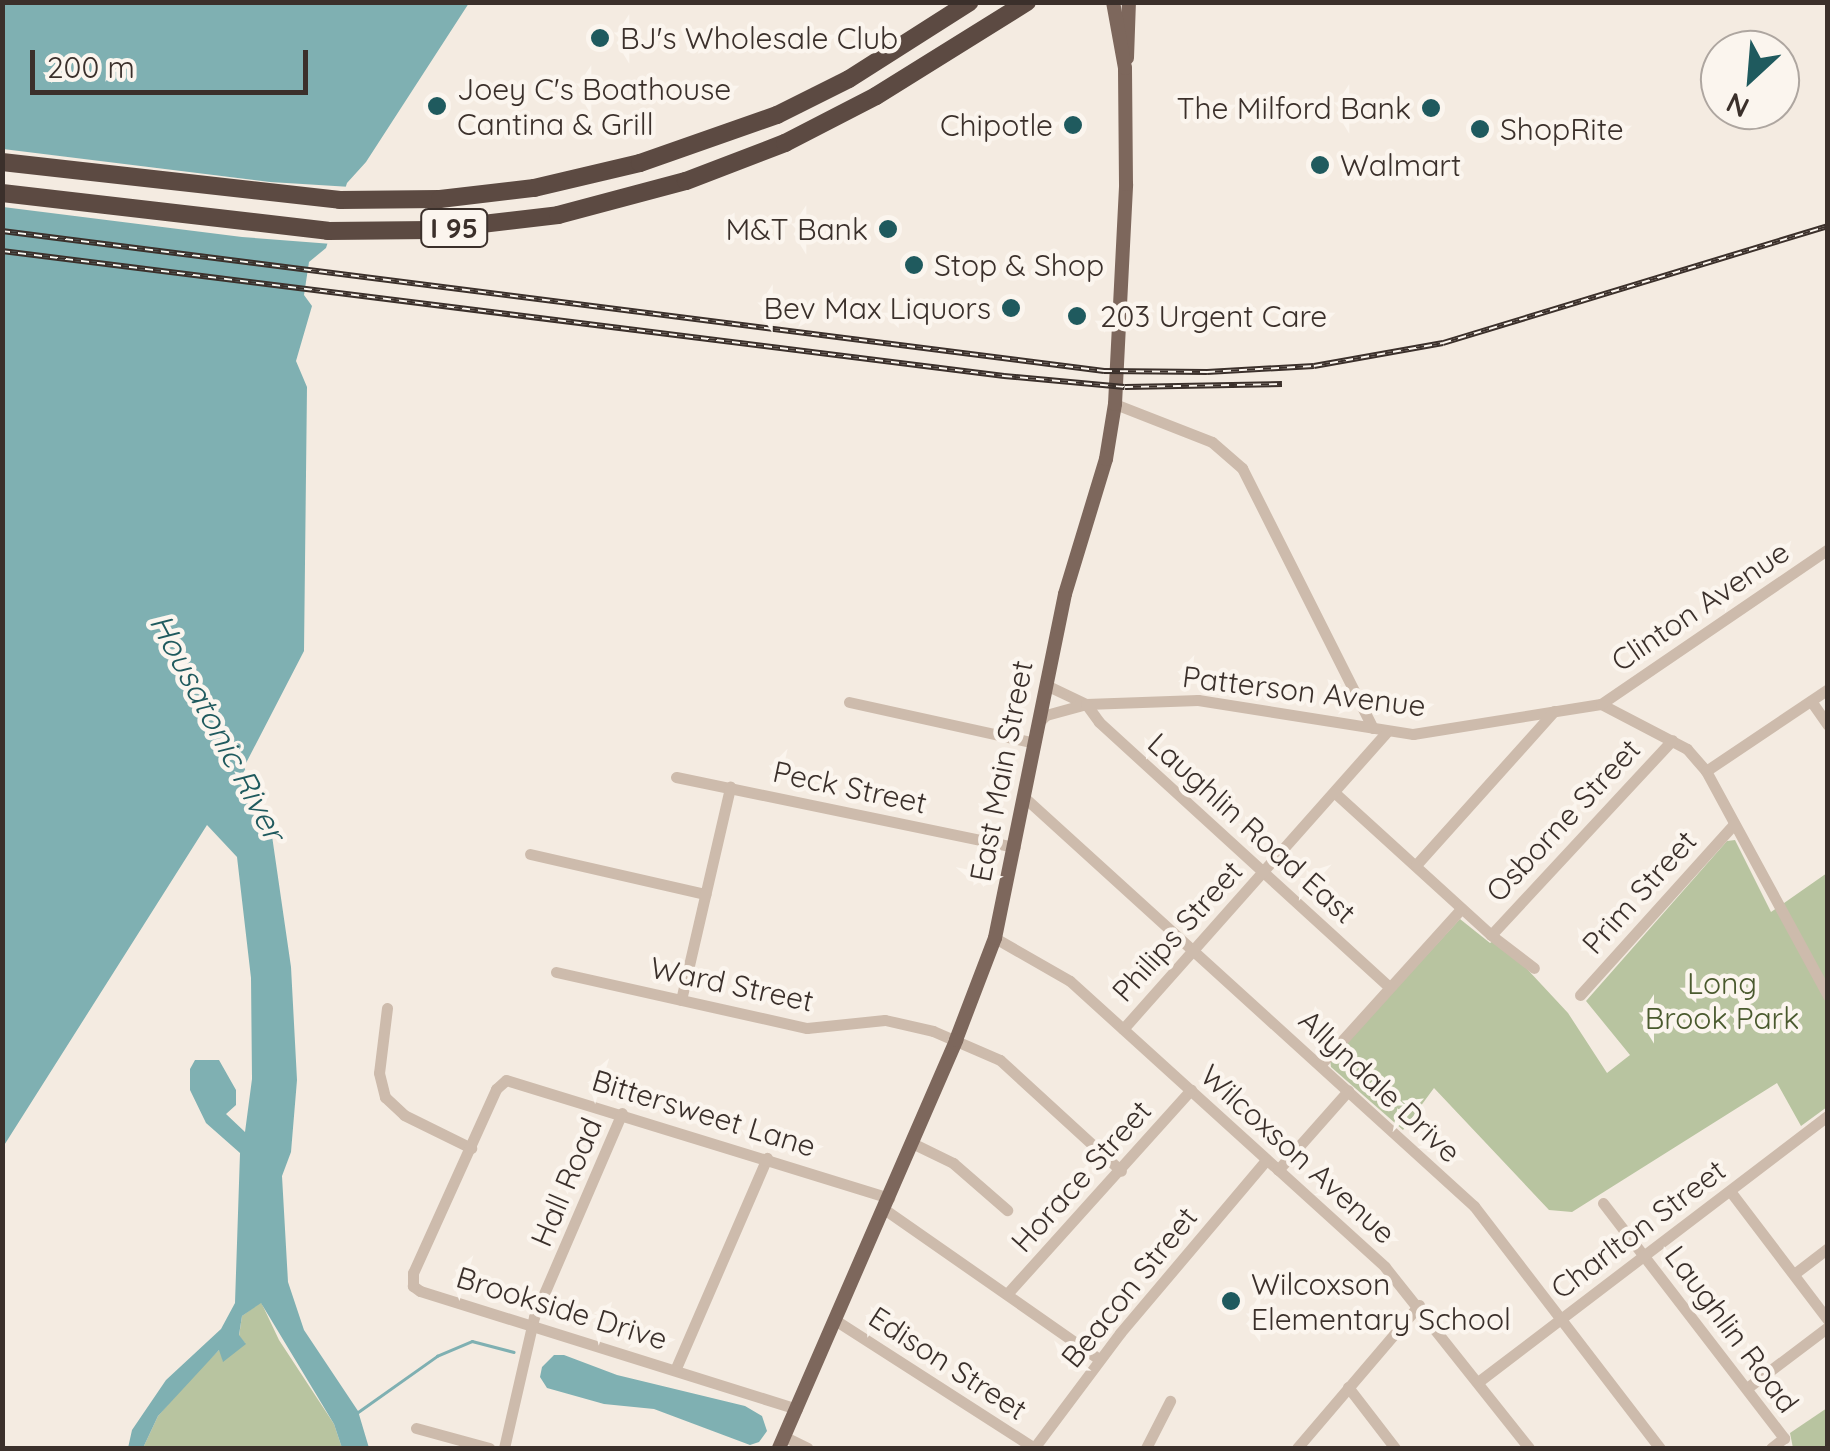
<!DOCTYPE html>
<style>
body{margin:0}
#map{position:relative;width:1830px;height:1451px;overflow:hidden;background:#f4ebe1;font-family:Quicksand,sans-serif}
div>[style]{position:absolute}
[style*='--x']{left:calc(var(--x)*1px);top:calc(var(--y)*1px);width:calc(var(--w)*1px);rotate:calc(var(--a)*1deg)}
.green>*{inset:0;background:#b8c4a0}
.water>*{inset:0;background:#7fb0b2}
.pier>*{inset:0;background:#f4ebe1}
.stream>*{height:2.5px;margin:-1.25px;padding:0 1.25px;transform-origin:1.25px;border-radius:1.25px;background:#7fb0b2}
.minor>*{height:11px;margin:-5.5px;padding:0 5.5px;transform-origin:5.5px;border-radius:5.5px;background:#cdbbac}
.major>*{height:14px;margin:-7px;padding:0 7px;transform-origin:7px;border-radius:7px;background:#7d675c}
.highway>*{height:18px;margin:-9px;padding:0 9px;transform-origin:9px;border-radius:9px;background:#5c4a42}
.rail>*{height:6px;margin-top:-3px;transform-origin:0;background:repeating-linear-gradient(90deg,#fbf5ee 0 8px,#3b302b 0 16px);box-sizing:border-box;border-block:2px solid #3b302b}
.dots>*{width:28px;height:28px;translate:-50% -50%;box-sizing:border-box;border:5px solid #fbf5ee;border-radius:50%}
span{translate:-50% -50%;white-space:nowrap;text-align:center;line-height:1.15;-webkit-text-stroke:9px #fbf5ee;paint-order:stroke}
.shield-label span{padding:2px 8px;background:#fbf5ee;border:2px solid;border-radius:8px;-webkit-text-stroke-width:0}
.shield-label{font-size:28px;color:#3b302b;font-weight:700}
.poi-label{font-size:30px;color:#3b302b}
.left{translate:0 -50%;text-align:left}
.right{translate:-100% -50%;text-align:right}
.street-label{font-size:30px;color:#3b302b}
.park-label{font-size:30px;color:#4a5a2e}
.water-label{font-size:32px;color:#1f5a5e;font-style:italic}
.frame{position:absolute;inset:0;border:5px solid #3b302b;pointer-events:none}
.north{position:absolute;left:1700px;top:30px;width:100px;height:100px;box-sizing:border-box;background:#fbf5ee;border:2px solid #aea6a0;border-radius:50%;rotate:206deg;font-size:28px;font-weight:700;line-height:40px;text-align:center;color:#3b302b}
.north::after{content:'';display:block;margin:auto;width:35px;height:45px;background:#1f5a5e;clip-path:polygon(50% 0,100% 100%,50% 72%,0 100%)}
.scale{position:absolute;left:30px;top:50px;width:278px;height:45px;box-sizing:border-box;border:5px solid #3b302b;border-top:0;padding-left:12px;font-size:30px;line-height:35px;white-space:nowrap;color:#3b302b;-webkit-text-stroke:8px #fbf5ee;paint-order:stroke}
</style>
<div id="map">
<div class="green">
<i style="clip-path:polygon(1735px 840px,1771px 912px,1827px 873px,1827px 1107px,1801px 1126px,1777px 1083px,1572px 1212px,1549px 1210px,1434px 1088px,1403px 1130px,1331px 1067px,1330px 1060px,1460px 919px,1490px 943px,1498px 938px,1568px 1013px,1607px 1073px,1630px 1055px,1586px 1001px,1727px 841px)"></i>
<i style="clip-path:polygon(261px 1302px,279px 1340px,334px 1424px,342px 1448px,143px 1448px,158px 1416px,190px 1379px,220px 1349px,223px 1361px,245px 1343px,239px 1336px,242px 1316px)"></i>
<i style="clip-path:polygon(1827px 1408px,1827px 1448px,1793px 1448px,1790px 1433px)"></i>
</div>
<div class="water">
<i style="clip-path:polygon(3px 3px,469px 3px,366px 162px,347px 183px,326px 248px,309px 262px,304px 295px,312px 306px,296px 361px,307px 387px,304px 651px,244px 767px,271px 829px,291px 967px,297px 1080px,291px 1152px,282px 1176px,288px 1282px,304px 1330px,358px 1411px,369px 1448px,342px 1448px,334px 1424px,261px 1303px,242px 1316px,239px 1335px,246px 1344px,223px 1362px,219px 1350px,158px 1416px,143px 1448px,128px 1448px,132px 1430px,166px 1380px,221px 1329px,235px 1303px,240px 1153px,206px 1123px,190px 1090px,190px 1069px,195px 1060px,219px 1060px,236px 1090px,236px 1105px,226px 1114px,245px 1132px,252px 1079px,251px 978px,237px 857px,207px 825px,3px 1147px)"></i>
<i style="clip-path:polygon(564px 1355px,617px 1375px,745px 1406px,762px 1416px,767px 1431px,759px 1442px,750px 1445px,654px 1409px,604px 1404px,547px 1388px,540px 1377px,542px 1367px,554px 1355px)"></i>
</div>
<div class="pier">
<i style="clip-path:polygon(3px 149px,270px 182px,351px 187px,332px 244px,242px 237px,3px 207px)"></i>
</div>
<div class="stream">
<i style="--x:358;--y:1412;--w:97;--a:-35.3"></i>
<i style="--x:437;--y:1356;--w:38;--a:-23"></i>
<i style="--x:472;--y:1341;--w:43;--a:14.7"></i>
</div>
<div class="minor">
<i style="--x:1115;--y:404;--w:104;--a:21.4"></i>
<i style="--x:1212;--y:442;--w:40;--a:41"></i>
<i style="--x:1242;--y:468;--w:291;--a:63.3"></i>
<i style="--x:1046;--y:685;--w:44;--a:25.4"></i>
<i style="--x:1086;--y:704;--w:112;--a:-2"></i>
<i style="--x:1198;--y:700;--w:218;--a:9"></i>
<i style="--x:1413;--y:734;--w:190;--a:-9.1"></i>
<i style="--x:1601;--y:704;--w:97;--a:27.6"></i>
<i style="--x:1687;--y:749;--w:29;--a:49"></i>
<i style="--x:1706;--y:771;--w:147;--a:-33.9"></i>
<i style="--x:1811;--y:701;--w:29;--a:55"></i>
<i style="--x:849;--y:702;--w:190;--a:12.4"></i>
<i style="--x:1601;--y:704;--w:275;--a:-34.3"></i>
<i style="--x:1039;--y:722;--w:10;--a:-45"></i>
<i style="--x:1046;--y:715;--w:41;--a:-15.4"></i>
<i style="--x:1086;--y:704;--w:22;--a:54"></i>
<i style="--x:1099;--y:722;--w:391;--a:42.4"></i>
<i style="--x:1706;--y:771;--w:256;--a:61.5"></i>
<i style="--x:676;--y:777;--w:346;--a:11.7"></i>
<i style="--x:1335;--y:793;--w:211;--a:42.3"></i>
<i style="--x:1491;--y:935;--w:54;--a:37.5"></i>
<i style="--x:1025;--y:798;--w:607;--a:42.26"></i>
<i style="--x:1474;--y:1206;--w:305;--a:52.5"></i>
<i style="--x:530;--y:854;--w:180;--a:12.9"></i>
<i style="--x:1416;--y:865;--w:207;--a:-48.1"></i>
<i style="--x:1491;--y:935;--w:266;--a:-47.1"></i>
<i style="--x:995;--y:938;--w:86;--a:29.8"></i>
<i style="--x:1070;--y:981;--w:425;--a:42.2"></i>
<i style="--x:1385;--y:1267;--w:231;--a:51.5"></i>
<i style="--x:556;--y:972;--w:257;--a:12.6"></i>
<i style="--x:807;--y:1028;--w:78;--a:-5.9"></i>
<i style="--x:885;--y:1020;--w:49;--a:12.9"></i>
<i style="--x:933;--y:1031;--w:73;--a:23.4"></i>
<i style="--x:1000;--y:1060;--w:164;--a:42.5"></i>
<i style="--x:1580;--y:995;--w:230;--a:-48"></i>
<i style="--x:681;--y:1000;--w:219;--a:-77"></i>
<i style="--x:387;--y:1008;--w:65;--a:97"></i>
<i style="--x:379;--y:1073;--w:25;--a:76"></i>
<i style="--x:385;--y:1097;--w:26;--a:43"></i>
<i style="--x:404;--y:1115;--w:75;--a:26.2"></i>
<i style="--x:1123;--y:1029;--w:397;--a:-48.4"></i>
<i style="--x:1320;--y:1065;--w:210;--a:-47.9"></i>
<i style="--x:912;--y:1143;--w:46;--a:26"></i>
<i style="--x:953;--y:1163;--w:72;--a:41"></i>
<i style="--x:1278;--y:1170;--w:106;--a:-48.5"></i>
<i style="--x:1730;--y:1191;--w:162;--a:52.8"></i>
<i style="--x:1603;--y:1203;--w:297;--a:52.4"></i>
<i style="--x:1784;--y:1438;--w:16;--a:142"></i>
<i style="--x:884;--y:1209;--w:262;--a:34.9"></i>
<i style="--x:1794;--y:1274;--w:43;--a:-37.4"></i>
<i style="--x:1007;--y:1294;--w:275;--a:-48"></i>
<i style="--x:835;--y:1320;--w:237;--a:32.7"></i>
<i style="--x:1034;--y:1448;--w:144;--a:-53.2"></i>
<i style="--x:1120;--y:1333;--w:226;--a:-49.8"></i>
<i style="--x:676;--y:1368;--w:229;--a:-66.6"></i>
<i style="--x:1478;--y:1382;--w:440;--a:-37.3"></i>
<i style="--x:1348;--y:1387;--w:77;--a:52.4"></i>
<i style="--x:1747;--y:1388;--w:101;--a:-37"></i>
<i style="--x:797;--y:1409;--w:395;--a:-162.6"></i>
<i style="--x:420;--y:1291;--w:9;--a:-144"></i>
<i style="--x:413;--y:1286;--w:13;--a:-90"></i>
<i style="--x:413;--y:1273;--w:202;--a:-65.7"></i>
<i style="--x:496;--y:1089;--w:13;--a:-42"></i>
<i style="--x:506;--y:1080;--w:401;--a:17.1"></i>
<i style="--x:416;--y:1428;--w:76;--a:15.3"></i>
<i style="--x:785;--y:1437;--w:25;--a:26"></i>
<i style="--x:504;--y:1448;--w:134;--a:-77.1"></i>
<i style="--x:534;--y:1317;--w:222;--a:-66.7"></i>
<i style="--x:1146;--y:1448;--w:53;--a:-62.9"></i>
<i style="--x:1297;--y:1448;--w:188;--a:-49.5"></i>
</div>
<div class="major">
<i style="--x:1127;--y:58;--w:56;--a:-88"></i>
<i style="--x:779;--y:1448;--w:445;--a:-66.5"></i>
<i style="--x:956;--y:1040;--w:109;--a:-69.1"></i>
<i style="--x:995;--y:938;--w:351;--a:-78.5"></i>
<i style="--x:1065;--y:594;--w:141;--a:-73.1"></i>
<i style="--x:1106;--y:459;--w:56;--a:-80.7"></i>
<i style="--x:1115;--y:404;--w:220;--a:-87.1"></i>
<i style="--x:1126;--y:184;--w:116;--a:-90.5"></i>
<i style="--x:1125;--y:68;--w:67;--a:-100.3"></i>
</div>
<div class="highway">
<i style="--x:2;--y:162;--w:340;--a:6.4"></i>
<i style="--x:340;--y:200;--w:100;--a:-0.6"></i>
<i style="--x:440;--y:199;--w:95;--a:-6.7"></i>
<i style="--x:534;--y:188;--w:109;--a:-13.3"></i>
<i style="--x:640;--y:163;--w:145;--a:-19.3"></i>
<i style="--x:777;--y:115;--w:80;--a:-26.6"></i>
<i style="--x:849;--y:79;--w:143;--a:-32.5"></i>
<i style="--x:2;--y:193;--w:328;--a:6.6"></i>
<i style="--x:328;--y:231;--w:103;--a:-0.6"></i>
<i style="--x:431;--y:230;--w:128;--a:-6.7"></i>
<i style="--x:558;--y:215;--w:132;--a:-14.9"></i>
<i style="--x:686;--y:181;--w:106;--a:-21"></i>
<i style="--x:785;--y:143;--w:102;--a:-27.3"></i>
<i style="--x:876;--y:96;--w:178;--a:-31.9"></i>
</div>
<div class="rail">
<i style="--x:2;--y:231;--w:1111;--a:7.24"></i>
<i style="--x:1104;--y:371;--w:103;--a:0.6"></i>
<i style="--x:1207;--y:372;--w:107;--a:-3.2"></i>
<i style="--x:1314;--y:366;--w:131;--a:-10.1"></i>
<i style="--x:1443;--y:343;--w:402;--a:-16.9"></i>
<i style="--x:2;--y:251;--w:1010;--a:7.11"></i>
<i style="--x:1004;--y:376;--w:121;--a:5.2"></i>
<i style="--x:1125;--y:387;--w:157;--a:-1.1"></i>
</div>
<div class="dots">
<i style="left:600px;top:38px;background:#1f5a5e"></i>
<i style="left:437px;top:106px;background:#1f5a5e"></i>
<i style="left:1431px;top:108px;background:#1f5a5e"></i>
<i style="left:1073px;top:125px;background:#1f5a5e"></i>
<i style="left:1480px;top:129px;background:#1f5a5e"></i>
<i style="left:1320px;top:165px;background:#1f5a5e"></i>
<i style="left:888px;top:229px;background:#1f5a5e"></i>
<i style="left:914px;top:265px;background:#1f5a5e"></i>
<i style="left:1011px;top:308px;background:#1f5a5e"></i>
<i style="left:1077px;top:316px;background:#1f5a5e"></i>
<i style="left:1231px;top:1301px;background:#1f5a5e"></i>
</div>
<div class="shield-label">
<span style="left:454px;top:228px">I 95</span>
</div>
<div class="poi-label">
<span class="left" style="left:620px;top:38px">BJ's Wholesale Club</span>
<span class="left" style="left:457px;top:106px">Joey C's Boathouse<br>Cantina &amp; Grill</span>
<span class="right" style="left:1411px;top:108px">The Milford Bank</span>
<span class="right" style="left:1053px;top:125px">Chipotle</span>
<span class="left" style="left:1500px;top:129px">ShopRite</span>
<span class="left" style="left:1340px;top:165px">Walmart</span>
<span class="right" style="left:868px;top:229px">M&amp;T Bank</span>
<span class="left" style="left:934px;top:265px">Stop &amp; Shop</span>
<span class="right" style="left:991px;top:308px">Bev Max Liquors</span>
<span class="left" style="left:1100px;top:316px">203 Urgent Care</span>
<span class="left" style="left:1251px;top:1301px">Wilcoxson<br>Elementary School</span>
</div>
<div class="street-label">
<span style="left:1700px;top:606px;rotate:-34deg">Clinton Avenue</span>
<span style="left:1304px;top:691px;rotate:7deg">Patterson Avenue</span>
<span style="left:1001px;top:771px;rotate:-79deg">East Main Street</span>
<span style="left:850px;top:787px;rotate:12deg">Peck Street</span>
<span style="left:1563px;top:820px;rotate:-47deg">Osborne Street</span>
<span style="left:1252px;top:828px;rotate:42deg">Laughlin Road East</span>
<span style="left:1639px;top:892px;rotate:-48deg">Prim Street</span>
<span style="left:1177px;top:931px;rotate:-48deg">Philips Street</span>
<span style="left:732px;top:984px;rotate:12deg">Ward Street</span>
<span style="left:1380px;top:1086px;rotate:43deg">Allyndale Drive</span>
<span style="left:704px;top:1113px;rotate:17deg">Bittersweet Lane</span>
<span style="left:1298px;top:1154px;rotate:42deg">Wilcoxson Avenue</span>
<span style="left:1081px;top:1176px;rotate:-48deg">Horace Street</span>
<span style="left:566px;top:1182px;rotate:-67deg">Hall Road</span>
<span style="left:1638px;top:1229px;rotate:-37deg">Charlton Street</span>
<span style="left:1129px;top:1287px;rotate:-51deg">Beacon Street</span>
<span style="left:562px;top:1308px;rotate:17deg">Brookside Drive</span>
<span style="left:1732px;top:1329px;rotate:53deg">Laughlin Road</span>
<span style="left:948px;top:1363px;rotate:33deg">Edison Street</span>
</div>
<div class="park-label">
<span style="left:1722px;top:1000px">Long<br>Brook Park</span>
</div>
<div class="water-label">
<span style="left:218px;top:727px;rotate:62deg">Housatonic River</span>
</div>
<div class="frame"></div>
<div class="north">N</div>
<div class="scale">200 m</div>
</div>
